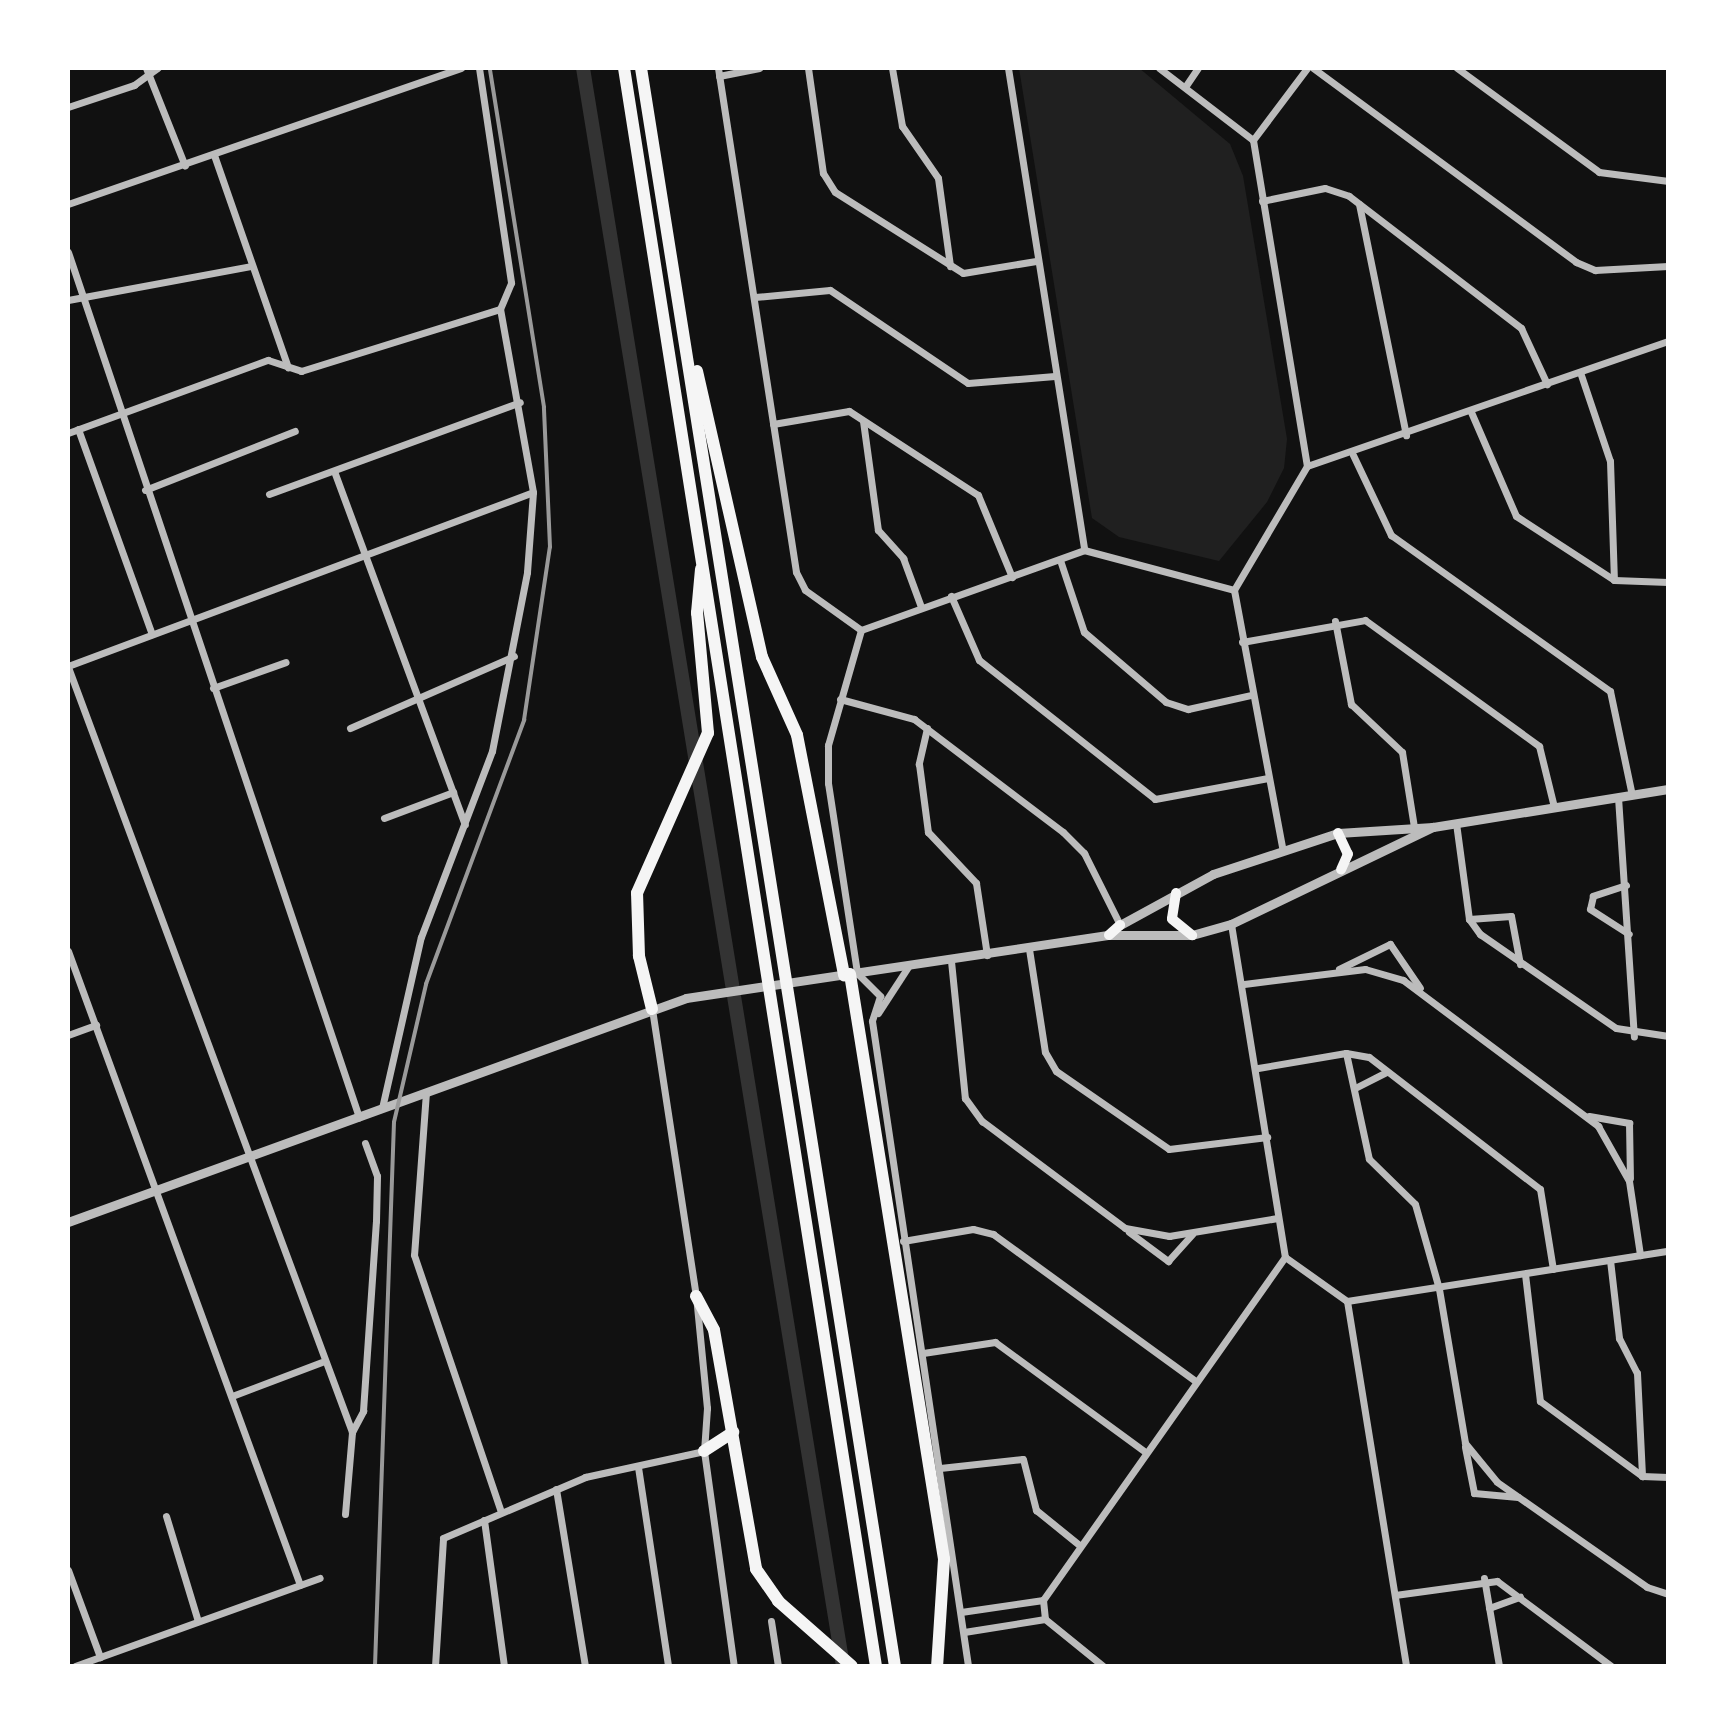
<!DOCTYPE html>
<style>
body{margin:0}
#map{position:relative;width:1736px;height:1734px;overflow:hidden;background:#111;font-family:Montserrat,sans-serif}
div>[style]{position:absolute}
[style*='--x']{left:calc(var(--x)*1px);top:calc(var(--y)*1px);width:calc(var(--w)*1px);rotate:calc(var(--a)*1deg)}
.green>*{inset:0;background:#202020}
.canal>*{height:14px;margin:-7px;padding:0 7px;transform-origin:7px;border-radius:7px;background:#333}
.minor>*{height:7px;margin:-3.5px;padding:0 3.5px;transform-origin:3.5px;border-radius:3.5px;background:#bcbcbc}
.tertiary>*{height:9px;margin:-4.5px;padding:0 4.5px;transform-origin:4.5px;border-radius:4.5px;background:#bcbcbc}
.secondary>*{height:10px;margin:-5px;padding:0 5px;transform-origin:5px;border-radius:5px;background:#f5f5f5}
.motorway>*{height:12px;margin:-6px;padding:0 6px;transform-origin:6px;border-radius:6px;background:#f5f5f5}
.rail>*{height:4px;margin:-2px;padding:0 2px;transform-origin:2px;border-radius:2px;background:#9a9a9a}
span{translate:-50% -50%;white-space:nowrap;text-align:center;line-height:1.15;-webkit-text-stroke:8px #fff;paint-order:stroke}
.frame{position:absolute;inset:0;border:70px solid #fff;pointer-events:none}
</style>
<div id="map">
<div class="green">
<i style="clip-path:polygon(1019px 68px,1139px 68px,1230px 144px,1243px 176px,1287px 439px,1284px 468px,1267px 502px,1219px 561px,1119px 537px,1092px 518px)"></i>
</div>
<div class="canal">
<i style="--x:583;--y:68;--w:1619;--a:80.76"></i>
</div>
<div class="minor">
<i style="--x:146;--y:68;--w:105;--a:68.3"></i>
<i style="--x:479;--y:68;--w:217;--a:81.5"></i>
<i style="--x:511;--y:283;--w:28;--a:113"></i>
<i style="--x:718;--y:68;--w:510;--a:81.2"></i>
<i style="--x:796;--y:572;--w:20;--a:63"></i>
<i style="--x:805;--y:590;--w:69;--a:35.5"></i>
<i style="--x:808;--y:68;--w:106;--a:81.9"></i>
<i style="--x:823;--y:173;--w:22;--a:58"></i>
<i style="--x:835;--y:192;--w:151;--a:32.3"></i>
<i style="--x:963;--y:273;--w:74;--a:-9.3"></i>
<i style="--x:892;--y:68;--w:59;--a:80.2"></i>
<i style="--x:902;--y:126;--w:63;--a:55.3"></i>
<i style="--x:938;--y:178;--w:89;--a:82.2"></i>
<i style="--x:1008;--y:68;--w:488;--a:81"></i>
<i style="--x:1159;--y:68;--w:118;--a:37.5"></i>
<i style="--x:1253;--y:140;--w:330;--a:80.6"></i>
<i style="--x:1307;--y:466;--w:144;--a:120.5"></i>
<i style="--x:1234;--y:590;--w:261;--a:79.4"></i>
<i style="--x:1313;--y:68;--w:327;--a:36.4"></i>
<i style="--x:1576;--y:262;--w:21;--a:23"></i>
<i style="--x:1595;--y:270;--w:73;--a:-3.1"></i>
<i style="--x:1457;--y:68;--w:176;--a:36.2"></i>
<i style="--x:1599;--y:172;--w:70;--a:7.4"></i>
<i style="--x:719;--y:76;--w:41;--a:-11.3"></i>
<i style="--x:1185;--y:87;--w:23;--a:-56"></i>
<i style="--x:68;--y:107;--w:70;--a:-18.4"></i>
<i style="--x:134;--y:85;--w:29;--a:-36"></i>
<i style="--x:1253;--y:140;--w:90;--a:-53.1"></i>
<i style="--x:214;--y:155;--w:225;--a:70.8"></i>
<i style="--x:1262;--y:201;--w:64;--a:-11.7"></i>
<i style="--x:1325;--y:188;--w:25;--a:18"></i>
<i style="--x:1349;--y:196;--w:217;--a:37.5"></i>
<i style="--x:1521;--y:328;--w:62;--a:65.1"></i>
<i style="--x:68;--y:204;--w:416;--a:-19.1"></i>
<i style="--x:1359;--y:204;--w:236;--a:78.5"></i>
<i style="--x:68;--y:252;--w:913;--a:71.41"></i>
<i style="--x:755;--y:297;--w:75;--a:-5.3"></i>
<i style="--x:830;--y:290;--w:166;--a:34"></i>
<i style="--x:968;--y:383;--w:87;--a:-4.6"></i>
<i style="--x:68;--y:300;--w:187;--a:-10.5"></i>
<i style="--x:1580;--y:372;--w:94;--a:71.4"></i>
<i style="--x:1610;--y:461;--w:119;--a:88.1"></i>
<i style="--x:1471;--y:412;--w:113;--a:66.6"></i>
<i style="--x:1516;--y:516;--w:117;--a:33.1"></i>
<i style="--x:1614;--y:580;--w:54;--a:2.1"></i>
<i style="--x:863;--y:421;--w:110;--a:82.2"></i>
<i style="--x:878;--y:530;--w:38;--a:48"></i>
<i style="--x:903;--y:558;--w:52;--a:69.8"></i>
<i style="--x:773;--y:424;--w:77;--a:-9.7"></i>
<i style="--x:849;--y:411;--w:154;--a:33.1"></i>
<i style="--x:978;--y:495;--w:89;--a:67.5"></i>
<i style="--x:78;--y:429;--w:218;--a:70.2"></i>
<i style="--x:68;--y:433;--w:213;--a:-20.1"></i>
<i style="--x:268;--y:360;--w:35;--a:18"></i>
<i style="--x:301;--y:371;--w:208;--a:-17.3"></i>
<i style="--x:1353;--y:455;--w:89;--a:64.6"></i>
<i style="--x:1391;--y:535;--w:269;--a:35.5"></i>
<i style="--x:1610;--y:691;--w:106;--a:78.1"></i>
<i style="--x:1307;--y:466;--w:382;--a:-19.1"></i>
<i style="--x:334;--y:471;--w:377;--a:69.7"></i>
<i style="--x:145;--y:490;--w:161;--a:-21.5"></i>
<i style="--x:269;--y:494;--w:267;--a:-20.1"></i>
<i style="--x:1060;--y:560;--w:76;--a:71.6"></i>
<i style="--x:1084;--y:632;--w:108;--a:40.5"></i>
<i style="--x:1166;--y:702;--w:23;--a:18"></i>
<i style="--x:1188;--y:709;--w:65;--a:-12.5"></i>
<i style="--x:951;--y:596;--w:70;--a:66.4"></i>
<i style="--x:979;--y:660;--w:224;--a:38.3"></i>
<i style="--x:1155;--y:799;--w:115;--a:-10.5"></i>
<i style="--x:1335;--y:621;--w:85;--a:79.1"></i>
<i style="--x:1351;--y:704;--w:70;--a:43.3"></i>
<i style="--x:1402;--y:752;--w:82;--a:80.9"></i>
<i style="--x:861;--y:630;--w:120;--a:106"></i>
<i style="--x:828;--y:745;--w:38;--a:90"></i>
<i style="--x:828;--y:783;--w:192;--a:81.3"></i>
<i style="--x:857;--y:973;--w:33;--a:45"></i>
<i style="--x:880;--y:996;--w:26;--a:108"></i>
<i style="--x:872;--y:1021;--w:652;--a:81.53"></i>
<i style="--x:861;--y:630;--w:237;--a:-19.7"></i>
<i style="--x:1084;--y:550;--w:155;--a:14.9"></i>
<i style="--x:1242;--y:642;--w:125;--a:-10.1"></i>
<i style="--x:1365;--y:620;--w:215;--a:35.9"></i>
<i style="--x:1539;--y:746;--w:63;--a:76.2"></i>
<i style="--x:68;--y:666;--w:496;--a:-20.5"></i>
<i style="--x:68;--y:667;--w:816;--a:69.63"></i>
<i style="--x:213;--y:688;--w:77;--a:-19.6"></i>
<i style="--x:840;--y:699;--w:77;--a:15.1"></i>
<i style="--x:914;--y:719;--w:187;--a:37.2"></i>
<i style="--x:1063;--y:832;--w:30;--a:45"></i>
<i style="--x:1084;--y:853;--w:80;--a:63.4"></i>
<i style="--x:350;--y:728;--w:179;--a:-23.7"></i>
<i style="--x:927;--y:728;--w:37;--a:103"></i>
<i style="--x:919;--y:764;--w:69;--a:82.5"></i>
<i style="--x:928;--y:832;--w:70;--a:46.7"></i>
<i style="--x:976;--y:883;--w:73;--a:81.3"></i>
<i style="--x:1618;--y:797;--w:240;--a:86.2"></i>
<i style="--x:384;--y:818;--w:74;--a:-20.6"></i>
<i style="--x:1456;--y:823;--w:97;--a:82.3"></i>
<i style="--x:1469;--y:919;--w:19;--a:54"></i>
<i style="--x:1480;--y:934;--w:165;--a:34.7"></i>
<i style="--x:1616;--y:1028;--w:53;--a:8.7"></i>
<i style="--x:1626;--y:885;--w:35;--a:162"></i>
<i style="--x:1593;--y:896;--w:13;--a:103"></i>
<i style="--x:1590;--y:909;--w:46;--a:32.7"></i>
<i style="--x:1469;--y:919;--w:42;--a:-4.1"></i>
<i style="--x:1511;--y:916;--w:49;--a:79.4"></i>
<i style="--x:1231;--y:924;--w:337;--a:80.8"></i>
<i style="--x:1285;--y:1257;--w:76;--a:35.4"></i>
<i style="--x:1347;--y:1301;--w:370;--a:80.8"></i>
<i style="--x:1029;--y:949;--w:104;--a:81.2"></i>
<i style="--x:1045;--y:1052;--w:22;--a:60"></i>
<i style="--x:1056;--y:1071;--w:137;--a:34.6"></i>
<i style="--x:1169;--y:1149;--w:99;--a:-7"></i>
<i style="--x:68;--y:951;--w:675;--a:69.9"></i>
<i style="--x:951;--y:961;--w:138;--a:84.2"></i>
<i style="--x:965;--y:1098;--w:29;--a:54"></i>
<i style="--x:982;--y:1121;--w:179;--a:36.8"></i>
<i style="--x:1125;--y:1228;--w:45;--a:10.3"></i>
<i style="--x:1169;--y:1236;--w:110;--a:-9.4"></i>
<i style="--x:1339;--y:969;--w:57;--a:-26.1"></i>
<i style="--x:1390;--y:944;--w:53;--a:55.7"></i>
<i style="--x:1244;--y:984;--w:122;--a:-7.1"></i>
<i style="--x:1365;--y:969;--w:40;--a:16"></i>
<i style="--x:1403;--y:980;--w:244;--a:36.8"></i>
<i style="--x:1598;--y:1126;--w:63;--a:60.6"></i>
<i style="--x:1629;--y:1181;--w:75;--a:81.5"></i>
<i style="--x:652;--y:1009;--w:290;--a:81.3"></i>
<i style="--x:696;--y:1296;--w:113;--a:84.4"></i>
<i style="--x:707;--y:1408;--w:43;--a:94"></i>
<i style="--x:704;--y:1451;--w:217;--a:82.1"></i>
<i style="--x:878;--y:1013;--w:55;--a:-56.9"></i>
<i style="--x:68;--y:1035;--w:30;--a:-20"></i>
<i style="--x:1346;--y:1053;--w:108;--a:77.8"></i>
<i style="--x:1369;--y:1159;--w:64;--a:44.4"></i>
<i style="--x:1415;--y:1204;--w:88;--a:74.2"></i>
<i style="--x:1439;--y:1289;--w:156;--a:80.4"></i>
<i style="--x:1465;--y:1443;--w:50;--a:50.6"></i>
<i style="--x:1497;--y:1482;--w:183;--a:35"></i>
<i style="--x:1647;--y:1587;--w:22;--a:18"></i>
<i style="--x:1258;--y:1068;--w:89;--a:-9.7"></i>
<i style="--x:1346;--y:1053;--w:23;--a:10"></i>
<i style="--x:1369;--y:1057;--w:216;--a:37.7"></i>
<i style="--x:1540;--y:1189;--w:81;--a:80.8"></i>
<i style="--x:1355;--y:1088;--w:35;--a:-27"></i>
<i style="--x:426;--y:1092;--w:163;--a:94.2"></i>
<i style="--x:414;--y:1255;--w:271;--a:71.3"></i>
<i style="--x:382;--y:1108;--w:175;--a:-77.2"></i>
<i style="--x:421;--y:937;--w:199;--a:-69.1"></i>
<i style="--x:492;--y:751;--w:182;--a:-78.9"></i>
<i style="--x:527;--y:572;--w:80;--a:-85.7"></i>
<i style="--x:533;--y:492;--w:186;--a:-100.2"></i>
<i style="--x:1589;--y:1116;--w:41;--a:9.9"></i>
<i style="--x:1629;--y:1123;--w:55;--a:89"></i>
<i style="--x:1129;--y:1232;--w:49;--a:36.6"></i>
<i style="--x:1168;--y:1261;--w:36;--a:-48"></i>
<i style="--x:903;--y:1241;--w:71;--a:-9.7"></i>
<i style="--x:973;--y:1229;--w:21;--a:14"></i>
<i style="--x:993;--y:1234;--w:250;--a:36"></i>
<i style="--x:1610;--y:1260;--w:79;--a:83.4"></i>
<i style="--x:1619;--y:1338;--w:39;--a:63"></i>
<i style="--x:1637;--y:1373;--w:103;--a:87.2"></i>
<i style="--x:1525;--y:1274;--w:128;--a:83.3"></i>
<i style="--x:1540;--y:1401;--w:127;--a:36.3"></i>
<i style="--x:1642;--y:1476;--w:26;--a:2"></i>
<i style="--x:1347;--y:1301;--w:325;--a:-8.9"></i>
<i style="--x:923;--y:1353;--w:73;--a:-8.7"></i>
<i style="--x:995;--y:1342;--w:185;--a:36.2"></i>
<i style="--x:232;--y:1396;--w:96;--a:-20.7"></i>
<i style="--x:1465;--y:1447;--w:47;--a:78.9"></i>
<i style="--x:1474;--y:1493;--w:44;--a:5.2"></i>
<i style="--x:638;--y:1467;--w:201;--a:81.4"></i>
<i style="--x:940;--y:1468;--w:83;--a:-6.2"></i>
<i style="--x:1023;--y:1459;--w:53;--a:75.7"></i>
<i style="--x:1036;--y:1510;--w:54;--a:39"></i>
<i style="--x:556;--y:1489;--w:179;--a:80.7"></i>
<i style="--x:345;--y:1514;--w:82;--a:-85.1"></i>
<i style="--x:352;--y:1432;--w:24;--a:-62"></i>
<i style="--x:363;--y:1411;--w:190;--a:-86.1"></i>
<i style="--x:376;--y:1221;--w:45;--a:-88.7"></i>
<i style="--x:377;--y:1176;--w:35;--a:-110"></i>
<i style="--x:166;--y:1516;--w:110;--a:73.1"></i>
<i style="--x:484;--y:1520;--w:147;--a:82.2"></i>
<i style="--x:68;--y:1570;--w:93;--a:69.8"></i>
<i style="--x:1484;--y:1578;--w:89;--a:80.3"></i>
<i style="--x:1395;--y:1595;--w:103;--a:-7.8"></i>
<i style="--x:1497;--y:1581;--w:142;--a:36.7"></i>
<i style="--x:1043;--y:1600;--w:420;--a:-54.8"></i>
<i style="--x:1043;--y:1600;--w:19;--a:84"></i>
<i style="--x:1045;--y:1619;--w:75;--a:39"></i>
<i style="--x:1489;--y:1608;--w:33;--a:-20"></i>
<i style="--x:961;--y:1612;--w:83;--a:-8.3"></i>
<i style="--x:771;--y:1621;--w:46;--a:81.2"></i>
<i style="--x:964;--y:1632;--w:82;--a:-9.1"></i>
<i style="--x:75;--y:1666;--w:260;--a:-19.8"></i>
<i style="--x:435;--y:1666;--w:128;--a:-86.4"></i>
<i style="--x:443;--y:1538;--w:155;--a:-23.2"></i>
<i style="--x:585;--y:1477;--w:122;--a:-12.3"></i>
</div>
<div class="tertiary">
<i style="--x:1120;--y:925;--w:106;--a:-28.7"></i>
<i style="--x:1213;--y:874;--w:132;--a:-18.2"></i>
<i style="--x:1338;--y:833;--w:95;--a:-3.6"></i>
<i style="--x:1433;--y:827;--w:238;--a:-9.2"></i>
<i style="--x:68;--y:1222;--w:657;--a:-19.92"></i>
<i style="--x:686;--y:998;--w:428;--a:-8.5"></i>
<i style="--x:1109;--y:935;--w:83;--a:0"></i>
<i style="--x:1192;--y:935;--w:41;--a:-15.8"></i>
<i style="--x:1231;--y:924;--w:224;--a:-25.7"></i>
</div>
<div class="secondary">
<i style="--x:1338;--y:833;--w:23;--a:65"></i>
<i style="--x:1348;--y:854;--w:17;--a:114"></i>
<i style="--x:1176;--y:893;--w:26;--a:99"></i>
<i style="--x:1172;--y:919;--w:26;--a:39"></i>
<i style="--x:1109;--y:935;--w:15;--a:-42"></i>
</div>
<div class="motorway">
<i style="--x:624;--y:68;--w:1618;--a:81.04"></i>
<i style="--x:641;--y:68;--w:1618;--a:80.97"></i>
<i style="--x:697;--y:371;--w:293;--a:77.2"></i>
<i style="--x:762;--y:657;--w:85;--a:65.8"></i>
<i style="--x:797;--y:735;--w:245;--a:78.9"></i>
<i style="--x:850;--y:974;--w:593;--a:80.87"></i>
<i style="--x:944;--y:1559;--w:107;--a:93.7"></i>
<i style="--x:652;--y:1009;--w:55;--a:-103.8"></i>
<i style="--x:639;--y:956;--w:63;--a:-91.8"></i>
<i style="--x:637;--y:893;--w:175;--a:-66.1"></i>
<i style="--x:708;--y:733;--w:121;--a:-95.2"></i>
<i style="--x:697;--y:613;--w:44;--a:-84.8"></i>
<i style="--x:696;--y:1296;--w:38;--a:62"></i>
<i style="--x:714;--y:1330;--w:243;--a:80"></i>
<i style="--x:756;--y:1569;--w:39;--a:55"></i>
<i style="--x:778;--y:1601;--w:98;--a:41.3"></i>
<i style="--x:704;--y:1451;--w:35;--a:-33"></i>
</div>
<div class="rail">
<i style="--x:375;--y:1666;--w:544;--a:-88"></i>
<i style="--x:394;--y:1122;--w:142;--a:-76.9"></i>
<i style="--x:426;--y:984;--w:282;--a:-69.6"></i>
<i style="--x:524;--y:720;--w:175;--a:-81.5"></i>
<i style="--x:550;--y:547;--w:140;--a:-92.5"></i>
<i style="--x:544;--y:407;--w:343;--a:-99.1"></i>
</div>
<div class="frame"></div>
</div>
